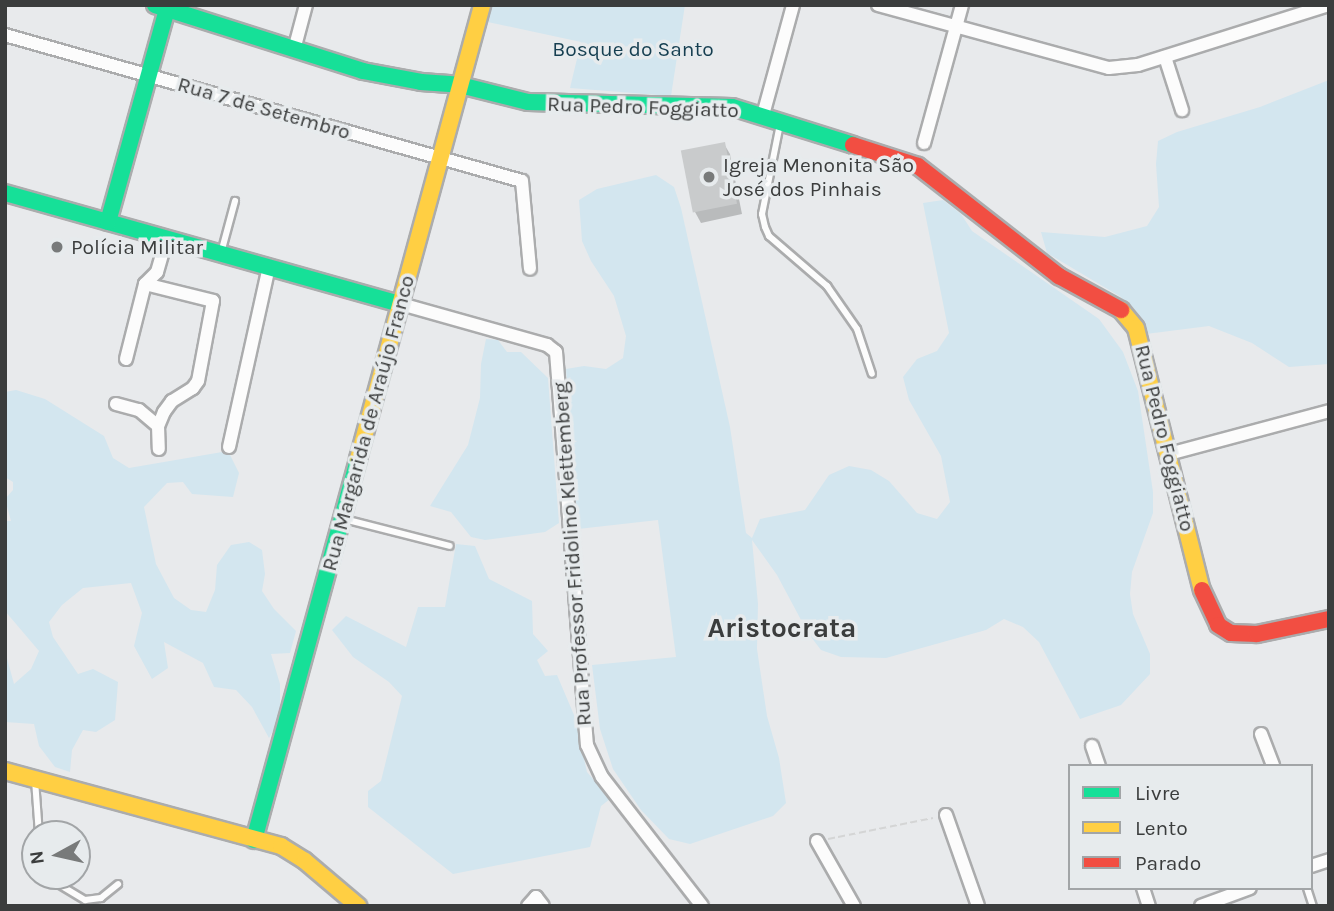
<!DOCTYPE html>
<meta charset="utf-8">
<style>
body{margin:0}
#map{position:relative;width:1334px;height:911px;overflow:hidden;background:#e8eaec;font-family:Karla,sans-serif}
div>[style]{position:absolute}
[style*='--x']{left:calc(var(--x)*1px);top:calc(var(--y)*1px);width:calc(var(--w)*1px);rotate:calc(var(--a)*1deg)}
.green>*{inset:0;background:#d3e6ef}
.shadow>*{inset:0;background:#0003}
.building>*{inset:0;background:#c9cbcc;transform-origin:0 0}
.path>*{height:2px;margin-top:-1px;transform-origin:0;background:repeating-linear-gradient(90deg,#d4d5d5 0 7px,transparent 0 10.5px)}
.roads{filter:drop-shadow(2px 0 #abacad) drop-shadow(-2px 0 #abacad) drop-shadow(0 2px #abacad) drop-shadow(0 -2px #abacad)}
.lane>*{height:6px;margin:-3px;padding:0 3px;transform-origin:3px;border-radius:3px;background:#fcfcfc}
.street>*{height:12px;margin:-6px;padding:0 6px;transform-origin:6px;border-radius:6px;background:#fcfcfc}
.fast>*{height:16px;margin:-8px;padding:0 8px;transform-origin:8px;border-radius:8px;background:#16e098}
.slow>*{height:16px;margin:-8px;padding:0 8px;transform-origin:8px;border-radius:8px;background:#ffcf43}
.jam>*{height:16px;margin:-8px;padding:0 8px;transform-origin:8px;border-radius:8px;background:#f24e42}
.dots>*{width:19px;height:19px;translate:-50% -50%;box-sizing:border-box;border:4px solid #e7ebed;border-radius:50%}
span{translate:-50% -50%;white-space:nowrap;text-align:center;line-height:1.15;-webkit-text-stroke:7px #e7ebed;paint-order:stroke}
.park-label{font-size:21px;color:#163f51}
.street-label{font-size:21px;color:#3b3d3d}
.poi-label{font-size:21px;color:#3b3d3d}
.left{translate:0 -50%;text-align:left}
.district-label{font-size:28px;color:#3b3d3d;font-weight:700}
.frame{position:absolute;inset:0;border:7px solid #3b3d3d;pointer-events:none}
.legend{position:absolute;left:1068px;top:764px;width:245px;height:126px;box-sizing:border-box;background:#e7ebed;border:2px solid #a2a5a7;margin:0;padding:9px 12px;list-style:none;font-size:21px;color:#3b3d3d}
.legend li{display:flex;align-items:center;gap:14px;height:35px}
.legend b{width:35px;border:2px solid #a2a5a7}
.north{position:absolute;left:21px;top:820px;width:70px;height:70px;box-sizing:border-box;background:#e7ebed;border:2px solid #a2a5a7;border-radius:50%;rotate:262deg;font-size:19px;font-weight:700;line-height:28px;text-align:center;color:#3b3d3d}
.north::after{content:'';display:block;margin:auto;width:24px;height:32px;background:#787a7a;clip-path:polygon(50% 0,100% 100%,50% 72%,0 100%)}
</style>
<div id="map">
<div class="green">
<i style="clip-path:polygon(487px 5px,685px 5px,671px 96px,570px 88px,581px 42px,483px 21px)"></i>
<i style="clip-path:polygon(1329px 80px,1329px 364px,1289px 367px,1252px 343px,1209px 326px,1146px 334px,1121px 297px,1047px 253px,1041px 232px,1105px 237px,1147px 226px,1159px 207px,1156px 164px,1158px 141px,1177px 132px,1260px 107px)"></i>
<i style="clip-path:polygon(656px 175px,674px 187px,681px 208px,730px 427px,746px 533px,752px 538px,760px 519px,805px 510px,829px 475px,849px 466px,871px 470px,889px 481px,917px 513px,937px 519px,950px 502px,941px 456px,909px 400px,903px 377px,917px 359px,937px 351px,949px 333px,923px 203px,943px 200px,961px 214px,972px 231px,1099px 319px,1123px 352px,1138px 391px,1153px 492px,1153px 513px,1132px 572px,1130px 594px,1133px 614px,1150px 654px,1150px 674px,1121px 705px,1080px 719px,1039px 642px,1023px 627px,1004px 619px,986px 630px,886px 658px,841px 657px,821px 650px,808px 633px,777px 575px,752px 540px,758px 604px,757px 649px,767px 716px,779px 758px,786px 803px,773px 816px,690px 844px,669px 839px,641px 810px,613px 769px,600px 729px,592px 665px,676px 657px,658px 520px,578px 529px,566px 369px,584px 366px,606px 369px,623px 358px,626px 336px,614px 296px,591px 261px,582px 241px,579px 200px,597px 189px)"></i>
<i style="clip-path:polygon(486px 339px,498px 340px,507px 352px,521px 352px,548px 378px,559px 523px,545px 532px,485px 540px,471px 537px,451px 512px,430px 506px,468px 445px,480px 398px,481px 364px)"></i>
<i style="clip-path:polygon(16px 390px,45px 399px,104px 436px,113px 458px,129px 468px,228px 451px,239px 473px,233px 497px,192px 494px,183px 482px,167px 483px,144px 507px,156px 564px,174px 598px,191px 610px,206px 612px,215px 590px,217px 565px,231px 545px,249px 542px,262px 550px,265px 574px,262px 591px,274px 609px,296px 631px,290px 653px,271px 654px,280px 684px,280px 718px,269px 738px,252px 707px,236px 690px,214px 687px,203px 663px,164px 642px,168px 668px,152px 679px,134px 646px,142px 613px,131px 583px,83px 588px,62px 605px,49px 622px,53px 637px,78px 674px,93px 669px,118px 682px,115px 720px,96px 732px,83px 730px,72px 750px,70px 772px,55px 767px,39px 746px,34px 724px,5px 722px,5px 651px,14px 684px,31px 669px,39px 651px,5px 611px,5px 521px,11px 521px,5px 499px,13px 490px,13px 482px,5px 477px,5px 392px)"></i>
<i style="clip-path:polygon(456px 544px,475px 546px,489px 579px,532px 601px,533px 634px,548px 651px,537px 660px,545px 676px,557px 675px,574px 715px,587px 772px,610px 799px,601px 806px,590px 847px,453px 874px,368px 807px,368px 791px,381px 781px,402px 696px,389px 682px,353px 657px,332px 630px,346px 616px,406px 647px,418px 607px,445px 607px)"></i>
</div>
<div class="shadow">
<i style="clip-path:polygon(724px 144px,730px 154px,742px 214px,701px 223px,695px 212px)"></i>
</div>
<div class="building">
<i style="left:725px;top:142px;width:63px;height:45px;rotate:79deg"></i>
</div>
<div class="path">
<i style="--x:828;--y:839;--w:107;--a:-11.3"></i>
</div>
<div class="roads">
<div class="lane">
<i style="--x:780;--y:124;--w:92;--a:101.3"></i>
<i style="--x:762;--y:214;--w:13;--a:77"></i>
<i style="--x:765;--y:227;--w:10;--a:66"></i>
<i style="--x:769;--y:236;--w:77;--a:40.8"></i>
<i style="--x:827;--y:286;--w:52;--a:55.1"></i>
<i style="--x:857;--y:329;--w:47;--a:71.6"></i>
<i style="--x:221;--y:253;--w:54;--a:-74.9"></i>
<i style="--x:344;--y:519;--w:109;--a:14.3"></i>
<i style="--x:35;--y:780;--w:54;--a:85.8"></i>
<i style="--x:45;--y:876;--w:47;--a:31"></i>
<i style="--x:85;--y:900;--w:16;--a:-7"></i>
<i style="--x:101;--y:898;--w:22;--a:-39"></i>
<i style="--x:1307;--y:888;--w:19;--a:72"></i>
</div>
<div class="street">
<i style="--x:878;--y:5;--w:239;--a:15.3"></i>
<i style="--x:1109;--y:68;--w:29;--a:-6"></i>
<i style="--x:1138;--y:65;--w:199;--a:-17.5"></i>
<i style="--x:5;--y:35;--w:537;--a:15.77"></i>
<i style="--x:522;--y:181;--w:88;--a:84.8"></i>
<i style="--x:294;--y:50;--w:47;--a:-75.1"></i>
<i style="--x:1165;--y:57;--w:56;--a:72.2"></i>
<i style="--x:763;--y:115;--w:114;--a:-74.7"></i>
<i style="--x:924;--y:143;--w:143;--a:-74.6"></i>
<i style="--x:145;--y:284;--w:70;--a:14"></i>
<i style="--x:213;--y:301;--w:81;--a:100.6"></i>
<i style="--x:198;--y:381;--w:9;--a:126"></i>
<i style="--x:193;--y:388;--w:25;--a:148"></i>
<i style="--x:172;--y:401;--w:14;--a:126"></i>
<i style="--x:164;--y:412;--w:15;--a:113"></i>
<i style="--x:158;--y:426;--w:23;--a:88"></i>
<i style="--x:401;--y:304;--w:152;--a:15.7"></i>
<i style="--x:547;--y:345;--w:11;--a:38"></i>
<i style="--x:556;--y:352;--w:394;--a:85.5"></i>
<i style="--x:587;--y:745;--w:35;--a:65"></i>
<i style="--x:602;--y:777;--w:163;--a:52.2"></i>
<i style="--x:126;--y:359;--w:77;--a:-75.8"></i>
<i style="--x:145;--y:284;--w:17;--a:-45"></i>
<i style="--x:157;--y:272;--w:35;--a:-74"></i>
<i style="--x:116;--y:404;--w:24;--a:15"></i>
<i style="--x:139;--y:410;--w:25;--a:40"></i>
<i style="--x:229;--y:447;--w:184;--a:-77.5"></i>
<i style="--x:1169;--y:454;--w:166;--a:-15"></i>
<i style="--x:1261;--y:734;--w:34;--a:69"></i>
<i style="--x:1092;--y:746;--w:21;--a:71"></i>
<i style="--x:946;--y:815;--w:96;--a:70.6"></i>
<i style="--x:817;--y:841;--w:75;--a:60.4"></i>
<i style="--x:1311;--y:866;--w:19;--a:-18"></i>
<i style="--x:1143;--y:888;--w:19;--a:72"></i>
<i style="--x:528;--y:906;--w:12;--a:-48"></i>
<i style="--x:536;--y:897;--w:11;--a:52"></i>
<i style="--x:1201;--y:906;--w:52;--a:-20.2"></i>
</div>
<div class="fast">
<i style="--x:155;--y:5;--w:218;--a:17.6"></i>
<i style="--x:363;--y:71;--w:59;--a:10.7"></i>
<i style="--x:421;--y:82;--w:39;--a:4"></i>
<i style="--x:460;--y:85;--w:70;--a:14"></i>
<i style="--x:528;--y:102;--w:204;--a:1.4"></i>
<i style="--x:732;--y:107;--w:127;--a:17.4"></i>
<i style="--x:5;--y:193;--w:411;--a:15.7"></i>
<i style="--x:108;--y:222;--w:225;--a:-74.5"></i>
<i style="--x:254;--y:840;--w:395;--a:-74.7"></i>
</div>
<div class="slow">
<i style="--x:1121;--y:310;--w:23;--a:50"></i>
<i style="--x:1136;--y:328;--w:270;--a:75.9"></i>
<i style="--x:358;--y:459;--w:471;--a:-74.7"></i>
<i style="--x:5;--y:771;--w:286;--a:15.2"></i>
<i style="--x:281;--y:846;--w:28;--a:32"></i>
<i style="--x:305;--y:861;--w:70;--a:40.3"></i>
</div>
<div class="jam">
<i style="--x:853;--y:145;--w:68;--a:17.9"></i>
<i style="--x:918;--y:166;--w:179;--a:38"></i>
<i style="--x:1059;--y:276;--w:71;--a:28.7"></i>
<i style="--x:1202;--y:590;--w:38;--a:65"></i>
<i style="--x:1218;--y:625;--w:15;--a:32"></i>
<i style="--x:1231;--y:633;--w:26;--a:2"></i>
<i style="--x:1257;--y:634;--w:74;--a:-11.8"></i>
</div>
</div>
<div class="dots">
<i style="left:709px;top:177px;background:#787a7a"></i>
<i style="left:57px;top:247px;background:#787a7a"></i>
</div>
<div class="park-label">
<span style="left:633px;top:49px">Bosque do Santo</span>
</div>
<div class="street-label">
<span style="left:643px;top:107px;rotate:2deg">Rua Pedro Foggiatto</span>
<span style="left:264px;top:108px;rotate:16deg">Rua 7 de Setembro</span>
<span style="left:368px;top:423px;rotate:-75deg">Rua Margarida de Araújo Franco</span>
<span style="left:1165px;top:438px;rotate:76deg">Rua Pedro Foggiatto</span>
<span style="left:572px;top:554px;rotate:-94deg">Rua Professor Fridolino Klettemberg</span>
</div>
<div class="poi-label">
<span class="left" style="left:723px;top:177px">Igreja Menonita São<br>José dos Pinhais</span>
<span class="left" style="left:71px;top:247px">Polícia Militar</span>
</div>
<div class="district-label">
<span style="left:782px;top:628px">Aristocrata</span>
</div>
<div class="frame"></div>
<ul class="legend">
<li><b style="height:9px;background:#16e098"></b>Livre</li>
<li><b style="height:9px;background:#ffcf43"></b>Lento</li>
<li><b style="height:9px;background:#f24e42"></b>Parado</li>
</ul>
<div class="north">N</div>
</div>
